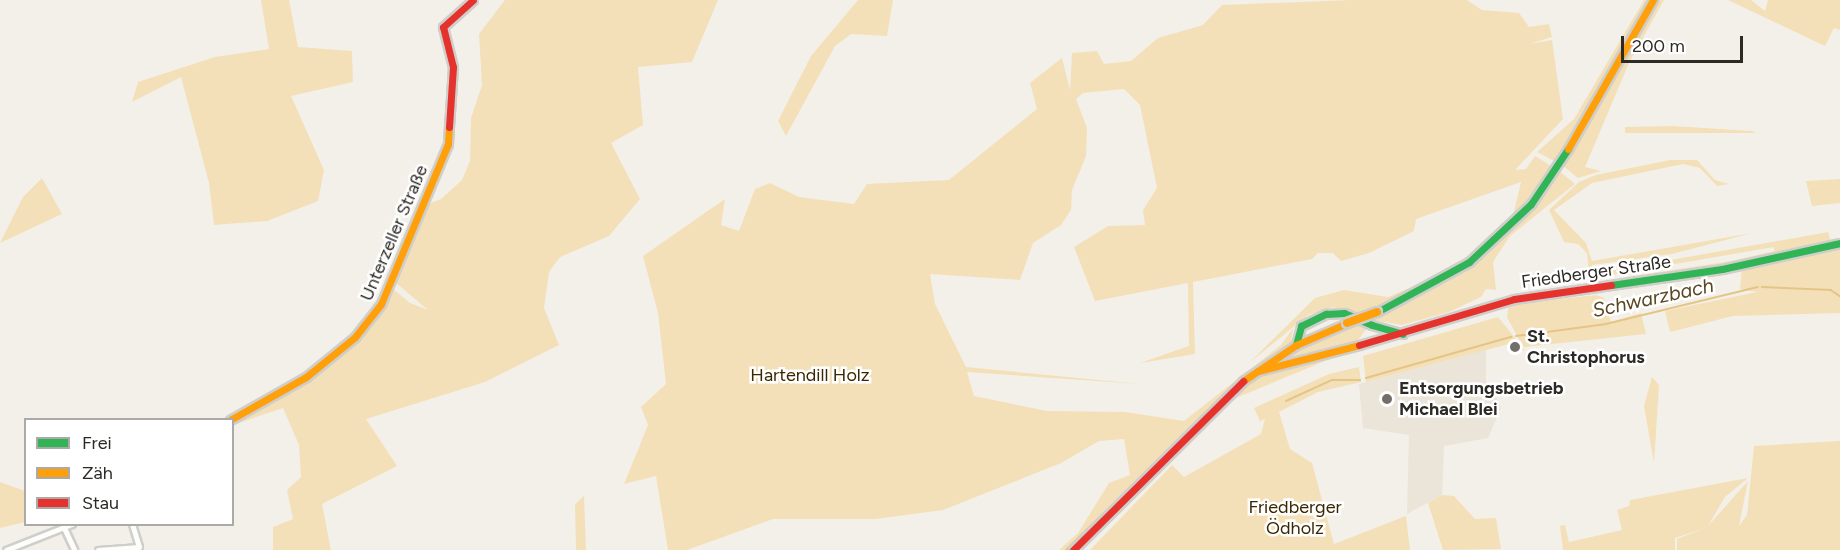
<!DOCTYPE html>
<meta charset="utf-8">
<style>
body{margin:0}
#map{position:relative;width:1840px;height:550px;overflow:hidden;background:#f3f0e9;font-family:Figtree,sans-serif}
div>[style]{position:absolute}
[style*='--x']{left:calc(var(--x)*1px);top:calc(var(--y)*1px);width:calc(var(--w)*1px);rotate:calc(var(--a)*1deg)}
.built>*{inset:0;background:#ebe4d8}
.green>*{inset:0;background:#f4e0b8}
.stream>*{height:1.5px;margin:-0.75px;padding:0 0.75px;transform-origin:0.75px;border-radius:0.75px;background:#e4c585}
.roads{filter:drop-shadow(2px 0 #d0ceca) drop-shadow(-2px 0 #d0ceca) drop-shadow(0 2px #d0ceca) drop-shadow(0 -2px #d0ceca)}
.street>*{height:4.5px;margin:-2.25px;padding:0 2.25px;transform-origin:2.25px;border-radius:2.25px;background:#fdfdfc}
.fast>*{height:7px;margin:-3.5px;padding:0 3.5px;transform-origin:3.5px;border-radius:3.5px;background:#30b455}
.slow>*{height:7px;margin:-3.5px;padding:0 3.5px;transform-origin:3.5px;border-radius:3.5px;background:#ff9f0a}
.jam>*{height:7px;margin:-3.5px;padding:0 3.5px;transform-origin:3.5px;border-radius:3.5px;background:#e5322d}
.bridges{filter:drop-shadow(2px 0 #d0ceca) drop-shadow(-2px 0 #d0ceca) drop-shadow(0 2px #d0ceca) drop-shadow(0 -2px #d0ceca)}
.slow-bridge>*{height:8px;margin:-4px;padding:0 4px;transform-origin:4px;border-radius:4px;background:#ff9f0a}
.dots>*{width:16px;height:16px;translate:-50% -50%;box-sizing:border-box;border:3px solid #fff;border-radius:50%}
span{translate:-50% -50%;white-space:nowrap;text-align:center;line-height:1.15;-webkit-text-stroke:5px #fff;paint-order:stroke}
.street-label{font-size:18px;color:#2c2a25}
.poi-label{font-size:18px;color:#2c2a25;font-weight:700}
.left{translate:0 -50%;text-align:left}
.park-label{font-size:18px;color:#382700}
.water-label{font-size:20px;color:#5a4722;font-style:italic}
.legend{position:absolute;left:24px;top:418px;width:210px;height:108px;box-sizing:border-box;background:#fff;border:2px solid #abaaa8;margin:0;padding:8px 10px;list-style:none;font-size:18px;color:#2c2a25}
.legend li{display:flex;align-items:center;gap:12px;height:30px}
.legend b{width:30px;border:2px solid #abaaa8}
.scale{position:absolute;left:1621px;top:36px;width:122px;height:27px;box-sizing:border-box;border:3px solid #2c2a25;border-top:0;padding-left:8px;font-size:18px;line-height:21px;white-space:nowrap;color:#2c2a25;-webkit-text-stroke:4px #fff;paint-order:stroke}
</style>
<div id="map">
<div class="built">
<i style="clip-path:polygon(1486px 350px,1486px 389px,1492px 389px,1501px 408px,1488px 438px,1444px 446px,1442px 495px,1407px 514px,1409px 435px,1363px 428px,1359px 384px)"></i>
</div>
<div class="green">
<i style="clip-path:polygon(261px 0,289px 0,298px 47px,352px 51px,353px 82px,291px 96px,324px 170px,318px 201px,267px 221px,214px 225px,209px 183px,181px 77px,132px 102px,138px 82px,215px 57px,269px 49px)"></i>
<i style="clip-path:polygon(505px 0,718px 0,692px 62px,638px 67px,643px 125px,611px 143px,640px 199px,609px 236px,560px 257px,549px 272px,544px 308px,559px 345px,485px 382px,366px 419px,397px 466px,322px 504px,331px 550px,273px 550px,273px 527px,293px 519px,287px 490px,301px 477px,299px 445px,283px 408px,233px 425px,233px 420px,277px 397px,358px 336px,392px 288px,410px 303px,428px 310px,395px 282px,426px 205px,441px 199px,462px 180px,470px 161px,471px 118px,482px 85px,479px 34px)"></i>
<i style="clip-path:polygon(858px 0,893px 0,887px 36px,851px 34px,835px 46px,786px 136px,778px 121px,811px 56px)"></i>
<i style="clip-path:polygon(1350px 0,1467px 0,1482px 10px,1519px 13px,1529px 27px,1549px 24px,1552px 37px,1529px 44px,1552px 40px,1563px 119px,1515px 170px,1526px 169px,1535px 156px,1553px 167px,1512px 220px,1521px 182px,1416px 219px,1414px 231px,1369px 253px,1341px 261px,1333px 253px,1318px 253px,1312px 259px,1193px 282px,1195px 354px,1140px 363px,1189px 346px,1188px 283px,1095px 301px,1074px 247px,1108px 226px,1145px 225px,1143px 210px,1157px 188px,1140px 105px,1124px 89px,1083px 93px,1076px 99px,1087px 128px,1086px 156px,1072px 190px,1071px 210px,1061px 225px,1033px 243px,1020px 280px,930px 274px,935px 304px,966px 367px,1140px 384px,967px 372px,974px 396px,1047px 411px,1125px 412px,1184px 421px,1281px 345px,1293px 328px,1291px 343px,1231px 386px,1069px 550px,1059px 550px,1078px 533px,1109px 483px,1130px 475px,1124px 439px,1099px 441px,1061px 463px,943px 510px,876px 519px,773px 519px,687px 550px,668px 550px,656px 476px,624px 484px,648px 425px,641px 407px,666px 384px,658px 313px,643px 256px,725px 199px,721px 225px,739px 231px,755px 189px,770px 183px,799px 197px,854px 204px,867px 184px,949px 180px,1037px 109px,1030px 83px,1062px 58px,1070px 90px,1072px 53px,1097px 51px,1104px 64px,1131px 61px,1158px 38px,1203px 25px,1222px 5px)"></i>
<i style="clip-path:polygon(1644px 0,1650px 0,1556px 162px,1537px 152px,1574px 119px)"></i>
<i style="clip-path:polygon(1656px 0,1664px 0,1629px 63px,1585px 167px,1601px 171px,1578px 178px,1562px 165px)"></i>
<i style="clip-path:polygon(1728px 0,1751px 0,1765px 11px,1768px 0,1840px 0,1840px 30px,1834px 28px,1825px 46px)"></i>
<i style="clip-path:polygon(1673px 126px,1752px 131px,1756px 133px,1625px 133px,1625px 127px)"></i>
<i style="clip-path:polygon(evenodd,1670px 160px,1697px 160px,1715px 180px,1729px 184px,1717px 186px,1700px 168px,1683px 164px,1592px 183px,1554px 210px,1586px 243px,1592px 261px,1752px 233px,1672px 254px,1592px 265px,1592px 274px,1828px 232px,1831px 242px,1705px 269px,1590px 285px,1587px 253px,1578px 244px,1564px 242px,1549px 210px,1579px 182px,1596px 175px,1670px 160px,1774px 247px,1774px 251px,1731px 261px,1594px 282px,1594px 278px,1774px 247px)"></i>
<i style="clip-path:polygon(1558px 170px,1575px 184px,1510px 236px,1493px 262px,1496px 290px,1486px 289px,1481px 297px,1449px 312px,1402px 325px,1373px 320px,1473px 265px,1522px 217px)"></i>
<i style="clip-path:polygon(42px 178px,62px 214px,0 243px,23px 197px)"></i>
<i style="clip-path:polygon(1840px 179px,1840px 203px,1812px 206px,1806px 181px)"></i>
<i style="clip-path:polygon(1840px 246px,1840px 313px,1733px 316px,1670px 332px,1665px 311px,1757px 292px,1740px 289px,1742px 268px)"></i>
<i style="clip-path:polygon(1453px 269px,1362px 314px,1333px 307px,1308px 315px,1249px 363px,1315px 298px,1344px 290px,1388px 297px)"></i>
<i style="clip-path:polygon(1596px 295px,1604px 298px,1611px 322px,1641px 313px,1646px 334px,1523px 347px,1507px 317px,1509px 305px)"></i>
<i style="clip-path:polygon(1498px 317px,1525px 350px,1515px 352px,1509px 344px,1366px 382px,1363px 356px)"></i>
<i style="clip-path:polygon(1360px 322px,1367px 328px,1356px 343px,1273px 362px)"></i>
<i style="clip-path:polygon(1354px 349px,1231px 400px,1077px 550px,1255px 376px)"></i>
<i style="clip-path:polygon(1359px 367px,1361px 382px,1318px 392px,1279px 412px,1290px 449px,1312px 463px,1334px 544px,1406px 516px,1410px 550px,1090px 550px,1172px 465px,1184px 477px,1261px 434px,1265px 419px,1260px 421px,1254px 408px,1329px 374px)"></i>
<i style="clip-path:polygon(1652px 377px,1659px 385px,1654px 463px,1644px 406px)"></i>
<i style="clip-path:polygon(1840px 441px,1840px 550px,1677px 550px,1677px 539px,1705px 528px,1675px 538px,1675px 550px,1563px 550px,1560px 526px,1565px 525px,1569px 542px,1622px 530px,1617px 510px,1629px 506px,1630px 500px,1748px 478px,1725px 497px,1708px 526px,1748px 481px,1739px 526px,1747px 515px,1754px 446px)"></i>
<i style="clip-path:polygon(0 482px,25px 491px,25px 522px,0 528px)"></i>
<i style="clip-path:polygon(1442px 495px,1454px 496px,1475px 519px,1496px 518px,1501px 549px,1443px 550px,1428px 503px)"></i>
<i style="clip-path:polygon(584px 496px,586px 550px,576px 550px,575px 504px)"></i>
</div>
<div class="stream">
<i style="--x:1762;--y:287;--w:69;--a:2.5"></i>
<i style="--x:1831;--y:290;--w:11;--a:34"></i>
<i style="--x:1516;--y:336;--w:91;--a:-7.6"></i>
<i style="--x:1606;--y:324;--w:156;--a:-13.7"></i>
<i style="--x:1366;--y:378;--w:151;--a:-15.8"></i>
<i style="--x:1286;--y:401;--w:51;--a:-24.5"></i>
<i style="--x:1332;--y:380;--w:28;--a:0"></i>
<i style="--x:1066;--y:550;--w:52;--a:-44.2"></i>
</div>
<div class="roads">
<div class="street">
<i style="--x:65;--y:529;--w:23;--a:65"></i>
<i style="--x:6;--y:550;--w:71;--a:-21.5"></i>
<i style="--x:98;--y:550;--w:41;--a:-4.2"></i>
<i style="--x:139;--y:547;--w:24;--a:-107"></i>
</div>
<div class="fast">
<i style="--x:1611;--y:285;--w:112;--a:-8.2"></i>
<i style="--x:1722;--y:269;--w:121;--a:-12.4"></i>
<i style="--x:1377;--y:312;--w:105;--a:-28.5"></i>
<i style="--x:1469;--y:262;--w:85;--a:-43.1"></i>
<i style="--x:1531;--y:204;--w:66;--a:-56.1"></i>
<i style="--x:1372;--y:325;--w:32;--a:16"></i>
<i style="--x:1296;--y:345;--w:20;--a:-75"></i>
<i style="--x:1301;--y:326;--w:28;--a:-26"></i>
<i style="--x:1326;--y:314;--w:18;--a:-3"></i>
<i style="--x:1344;--y:313;--w:30;--a:23"></i>
</div>
<div class="slow">
<i style="--x:1568;--y:149;--w:172;--a:-60.3"></i>
<i style="--x:1258;--y:371;--w:104;--a:-14.4"></i>
<i style="--x:1243;--y:381;--w:64;--a:-34.2"></i>
<i style="--x:1296;--y:345;--w:56;--a:-23.3"></i>
<i style="--x:230;--y:420;--w:87;--a:-29.5"></i>
<i style="--x:306;--y:377;--w:63;--a:-39.2"></i>
<i style="--x:355;--y:337;--w:42;--a:-51.8"></i>
<i style="--x:381;--y:304;--w:173;--a:-67.3"></i>
<i style="--x:448;--y:144;--w:17;--a:-87"></i>
</div>
<div class="jam">
<i style="--x:449;--y:127;--w:60;--a:-86.2"></i>
<i style="--x:453;--y:67;--w:41;--a:-104"></i>
<i style="--x:443;--y:27;--w:40;--a:-42"></i>
<i style="--x:1359;--y:345;--w:162;--a:-16.5"></i>
<i style="--x:1514;--y:299;--w:98;--a:-8.2"></i>
<i style="--x:1073;--y:550;--w:240;--a:-44.8"></i>
</div>
</div>
<div class="bridges">
<div class="slow-bridge">
<i style="--x:1347;--y:323;--w:32;--a:-20"></i>
</div>
</div>
<div class="dots">
<i style="left:1515px;top:347px;background:#726f6a"></i>
<i style="left:1387px;top:399px;background:#726f6a"></i>
</div>
<div class="street-label">
<span style="left:394px;top:233px;rotate:-67deg">Unterzeller Straße</span>
<span style="left:1596px;top:272px;rotate:-8deg">Friedberger Straße</span>
</div>
<div class="poi-label">
<span class="left" style="left:1527px;top:347px">St.<br>Christophorus</span>
<span class="left" style="left:1399px;top:399px">Entsorgungsbetrieb<br>Michael Blei</span>
</div>
<div class="park-label">
<span style="left:810px;top:375px">Hartendill Holz</span>
<span style="left:1295px;top:518px">Friedberger<br>Ödholz</span>
</div>
<div class="water-label">
<span style="left:1653px;top:298px;rotate:-12deg">Schwarzbach</span>
</div>
<ul class="legend">
<li><b style="height:8px;background:#30b455"></b>Frei</li>
<li><b style="height:8px;background:#ff9f0a"></b>Zäh</li>
<li><b style="height:8px;background:#e5322d"></b>Stau</li>
</ul>
<div class="scale">200 m</div>
</div>
